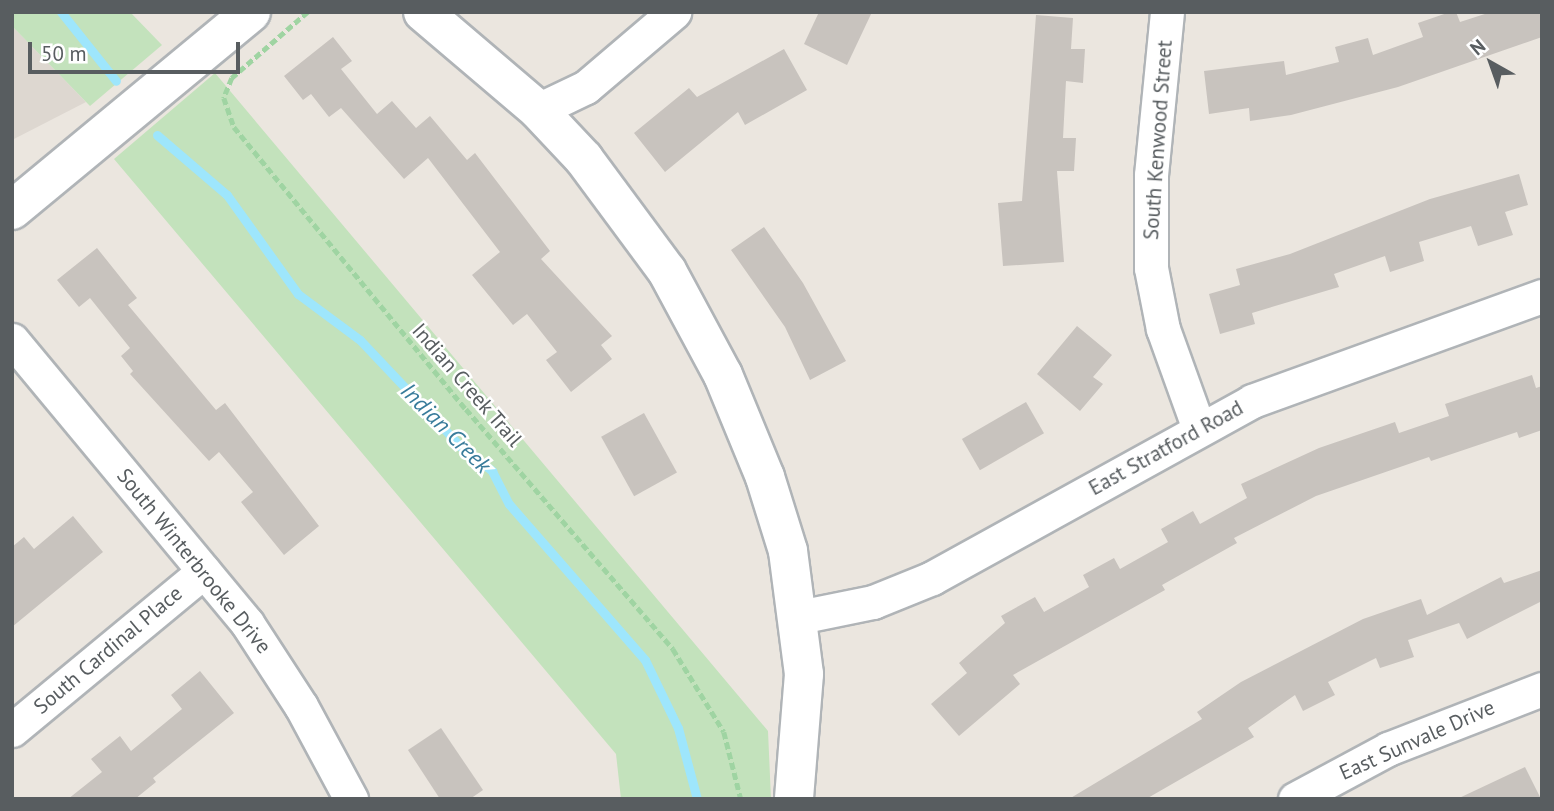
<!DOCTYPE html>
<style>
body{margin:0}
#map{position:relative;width:1554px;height:811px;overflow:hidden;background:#ebe6df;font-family:"PT Sans",sans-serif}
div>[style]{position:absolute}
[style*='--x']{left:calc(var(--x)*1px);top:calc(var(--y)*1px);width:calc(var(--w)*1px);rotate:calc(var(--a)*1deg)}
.education>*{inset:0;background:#ddd7d0}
.green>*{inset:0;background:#c3e2bc}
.stream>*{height:9px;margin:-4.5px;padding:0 4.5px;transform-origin:4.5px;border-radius:4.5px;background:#9ee6fc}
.building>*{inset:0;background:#c8c3be;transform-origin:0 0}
.path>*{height:4.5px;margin-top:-2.25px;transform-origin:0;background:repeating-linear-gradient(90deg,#9fd4a2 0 7px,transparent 0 10.5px)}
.roads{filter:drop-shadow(2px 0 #b0b4b7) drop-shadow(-2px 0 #b0b4b7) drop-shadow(0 2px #b0b4b7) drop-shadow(0 -2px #b0b4b7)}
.street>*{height:33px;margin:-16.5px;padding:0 16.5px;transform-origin:16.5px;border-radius:16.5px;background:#fff}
.secondary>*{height:38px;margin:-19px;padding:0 19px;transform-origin:19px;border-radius:19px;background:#fff}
span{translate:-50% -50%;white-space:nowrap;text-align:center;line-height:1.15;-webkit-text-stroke:5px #fff;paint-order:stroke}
.street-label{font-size:21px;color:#585d60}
.water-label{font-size:23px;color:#397c9b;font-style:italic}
.frame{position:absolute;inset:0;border:14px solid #585d60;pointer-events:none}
.north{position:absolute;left:1456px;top:28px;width:70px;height:70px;-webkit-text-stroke:5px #fff;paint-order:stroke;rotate:320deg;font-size:19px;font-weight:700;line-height:28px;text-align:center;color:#585d60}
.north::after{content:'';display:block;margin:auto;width:24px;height:32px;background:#585d60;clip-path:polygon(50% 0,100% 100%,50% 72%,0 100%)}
.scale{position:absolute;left:28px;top:42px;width:212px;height:32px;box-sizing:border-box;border:4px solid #585d60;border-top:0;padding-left:9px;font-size:21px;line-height:24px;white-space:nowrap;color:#585d60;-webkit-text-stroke:5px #fff;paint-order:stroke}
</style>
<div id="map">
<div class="education">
<i style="clip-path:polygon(12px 26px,86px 102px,12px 140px)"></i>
</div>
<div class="green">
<i style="clip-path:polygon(12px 12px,130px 12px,162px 45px,90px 106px,12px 26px)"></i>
<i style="clip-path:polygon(215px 73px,768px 731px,771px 799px,621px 799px,616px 754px,114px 159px)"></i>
</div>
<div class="stream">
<i style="--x:61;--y:12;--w:88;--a:51.4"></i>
<i style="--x:157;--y:135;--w:92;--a:40.6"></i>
<i style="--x:227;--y:195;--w:122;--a:54.4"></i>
<i style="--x:298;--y:294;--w:77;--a:36.6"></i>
<i style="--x:360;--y:340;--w:149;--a:46.6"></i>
<i style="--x:462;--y:448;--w:38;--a:37"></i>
<i style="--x:492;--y:471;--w:37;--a:63"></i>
<i style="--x:509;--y:504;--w:207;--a:48.9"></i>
<i style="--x:645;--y:660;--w:76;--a:64.1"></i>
<i style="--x:678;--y:728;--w:73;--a:75"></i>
</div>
<div class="building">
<i style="clip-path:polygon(819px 12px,872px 12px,847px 65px,804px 44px)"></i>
<i style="clip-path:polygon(1450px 12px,1456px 12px,1460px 22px,1491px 12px,1542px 12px,1542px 37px,1398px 87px,1291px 115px,1250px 121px,1249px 108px,1209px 114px,1204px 71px,1284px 61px,1286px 75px,1339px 62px,1335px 47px,1368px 38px,1373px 55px,1423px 37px,1418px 23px)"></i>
<i style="clip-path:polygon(1036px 15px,1073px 18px,1071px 49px,1085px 49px,1083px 83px,1066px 81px,1063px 138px,1076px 138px,1074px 171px,1057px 171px,1064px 262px,1003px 266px,998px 203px,1022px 201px)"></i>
<i style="clip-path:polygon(333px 37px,352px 61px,341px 69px,377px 114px,392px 101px,416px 128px,430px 116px,467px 160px,475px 153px,550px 251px,541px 259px,612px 336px,601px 345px,612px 359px,571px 392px,546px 360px,557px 352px,527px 314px,513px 325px,472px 275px,500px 252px,428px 158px,404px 179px,341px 108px,329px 117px,311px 94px,303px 100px,284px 76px)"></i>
<i style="clip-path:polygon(784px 49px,807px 90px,745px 125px,738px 112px,665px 172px,634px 133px,689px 88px,697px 97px)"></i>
<i style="clip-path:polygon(1519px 174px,1528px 205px,1505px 212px,1513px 235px,1478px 246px,1471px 226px,1419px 242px,1424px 261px,1390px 272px,1385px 256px,1334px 274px,1339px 287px,1252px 313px,1255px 324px,1220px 334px,1209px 294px,1240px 285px,1236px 269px,1290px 254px,1430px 199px)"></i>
<i style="clip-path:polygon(764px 227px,803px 283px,846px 361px,810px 380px,785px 327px,731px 250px)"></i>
<i style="clip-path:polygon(97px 248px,137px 298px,128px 305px,216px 410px,225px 403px,319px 526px,284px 555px,241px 502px,253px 492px,219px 452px,209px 461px,130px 374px,133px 371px,121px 356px,130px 348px,90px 298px,79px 307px,57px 280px)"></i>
<i style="clip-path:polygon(1077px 326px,1112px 355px,1093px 377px,1103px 384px,1080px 411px,1037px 374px)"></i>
<i style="clip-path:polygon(1532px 375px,1536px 388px,1542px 386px,1542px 430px,1519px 438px,1517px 432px,1431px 461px,1429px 457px,1316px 496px,1234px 538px,1237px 543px,1162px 585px,1165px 590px,1013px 675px,1020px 684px,959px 736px,931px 704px,967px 673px,959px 663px,1005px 623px,1001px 616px,1035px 597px,1044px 612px,1089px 587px,1083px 575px,1114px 558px,1120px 569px,1168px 542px,1161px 529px,1193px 511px,1200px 524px,1247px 498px,1241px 484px,1319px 448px,1395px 422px,1399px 433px,1449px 416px,1445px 404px)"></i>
<i style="left:1026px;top:402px;width:36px;height:74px;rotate:60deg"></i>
<i style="left:644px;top:413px;width:68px;height:49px;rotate:61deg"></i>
<i style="clip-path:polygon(73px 516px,103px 552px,12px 627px,12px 547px,24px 537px,34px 549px)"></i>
<i style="clip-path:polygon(1542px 570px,1542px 601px,1467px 639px,1459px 623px,1408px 640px,1414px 657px,1380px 668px,1376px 658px,1328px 682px,1335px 695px,1303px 711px,1295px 695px,1248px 728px,1254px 737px,1146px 799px,1069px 799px,1202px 719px,1197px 712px,1241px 682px,1363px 619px,1421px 599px,1427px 615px,1501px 577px,1504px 583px)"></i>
<i style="clip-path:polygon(200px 671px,234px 713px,153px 778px,156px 782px,135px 799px,68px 799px,102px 772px,91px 759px,120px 736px,131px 751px,182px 709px,171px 695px)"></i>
<i style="clip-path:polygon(441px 728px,483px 790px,470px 799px,440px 799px,408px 750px)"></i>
<i style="clip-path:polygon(1525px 767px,1541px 799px,1457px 799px)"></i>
</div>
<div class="path">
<i style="--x:308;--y:12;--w:101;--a:139"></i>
<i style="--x:232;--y:78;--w:22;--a:112"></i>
<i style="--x:224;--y:98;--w:31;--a:71"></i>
<i style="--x:234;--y:127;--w:365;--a:50.6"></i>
<i style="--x:466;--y:409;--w:317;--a:49.2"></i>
<i style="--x:673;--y:649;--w:97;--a:58.4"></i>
<i style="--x:724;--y:732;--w:69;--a:75.8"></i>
</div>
<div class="roads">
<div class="street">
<i style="--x:1167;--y:12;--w:164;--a:95.6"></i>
<i style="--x:1151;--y:175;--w:93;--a:90"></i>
<i style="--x:1151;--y:268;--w:62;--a:78.9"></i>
<i style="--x:1163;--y:329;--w:106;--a:70.2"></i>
<i style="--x:538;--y:110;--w:53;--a:-25.6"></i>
<i style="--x:586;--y:87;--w:116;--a:-40.4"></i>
<i style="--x:12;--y:340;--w:368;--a:50.3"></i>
<i style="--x:247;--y:623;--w:99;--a:57"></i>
<i style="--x:301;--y:706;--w:106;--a:61.7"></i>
<i style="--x:799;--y:617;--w:76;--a:-11.5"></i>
<i style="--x:873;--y:602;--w:64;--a:-22.1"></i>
<i style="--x:932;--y:578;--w:366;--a:-28.9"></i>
<i style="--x:1252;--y:401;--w:308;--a:-19.9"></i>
<i style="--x:12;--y:730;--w:249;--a:-39.6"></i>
<i style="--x:1295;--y:799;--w:106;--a:-28.3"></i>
<i style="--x:1388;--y:749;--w:165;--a:-21.3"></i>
</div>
<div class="secondary">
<i style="--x:423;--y:12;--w:151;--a:40.4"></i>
<i style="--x:538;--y:110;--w:67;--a:46.8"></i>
<i style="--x:584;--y:159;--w:139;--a:53.5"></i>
<i style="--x:667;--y:271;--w:118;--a:61.7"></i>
<i style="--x:723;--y:375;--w:110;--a:67.6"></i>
<i style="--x:765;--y:477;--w:77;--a:72.7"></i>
<i style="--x:788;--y:551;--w:124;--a:82.6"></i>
<i style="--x:804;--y:674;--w:125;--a:94.6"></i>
<i style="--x:12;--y:210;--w:310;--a:-39.6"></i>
</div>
</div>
<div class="street-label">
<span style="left:1158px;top:140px;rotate:-86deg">South Kenwood Street</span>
<span style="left:467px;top:385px;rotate:49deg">Indian Creek Trail</span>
<span style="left:1166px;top:448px;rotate:-29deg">East Stratford Road</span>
<span style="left:194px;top:561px;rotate:51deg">South Winterbrooke Drive</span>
<span style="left:108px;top:650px;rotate:-40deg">South Cardinal Place</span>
<span style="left:1417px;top:740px;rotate:-24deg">East Sunvale Drive</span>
</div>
<div class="water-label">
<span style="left:446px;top:428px;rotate:45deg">Indian Creek</span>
</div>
<div class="frame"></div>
<div class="north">N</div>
<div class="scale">50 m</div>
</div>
